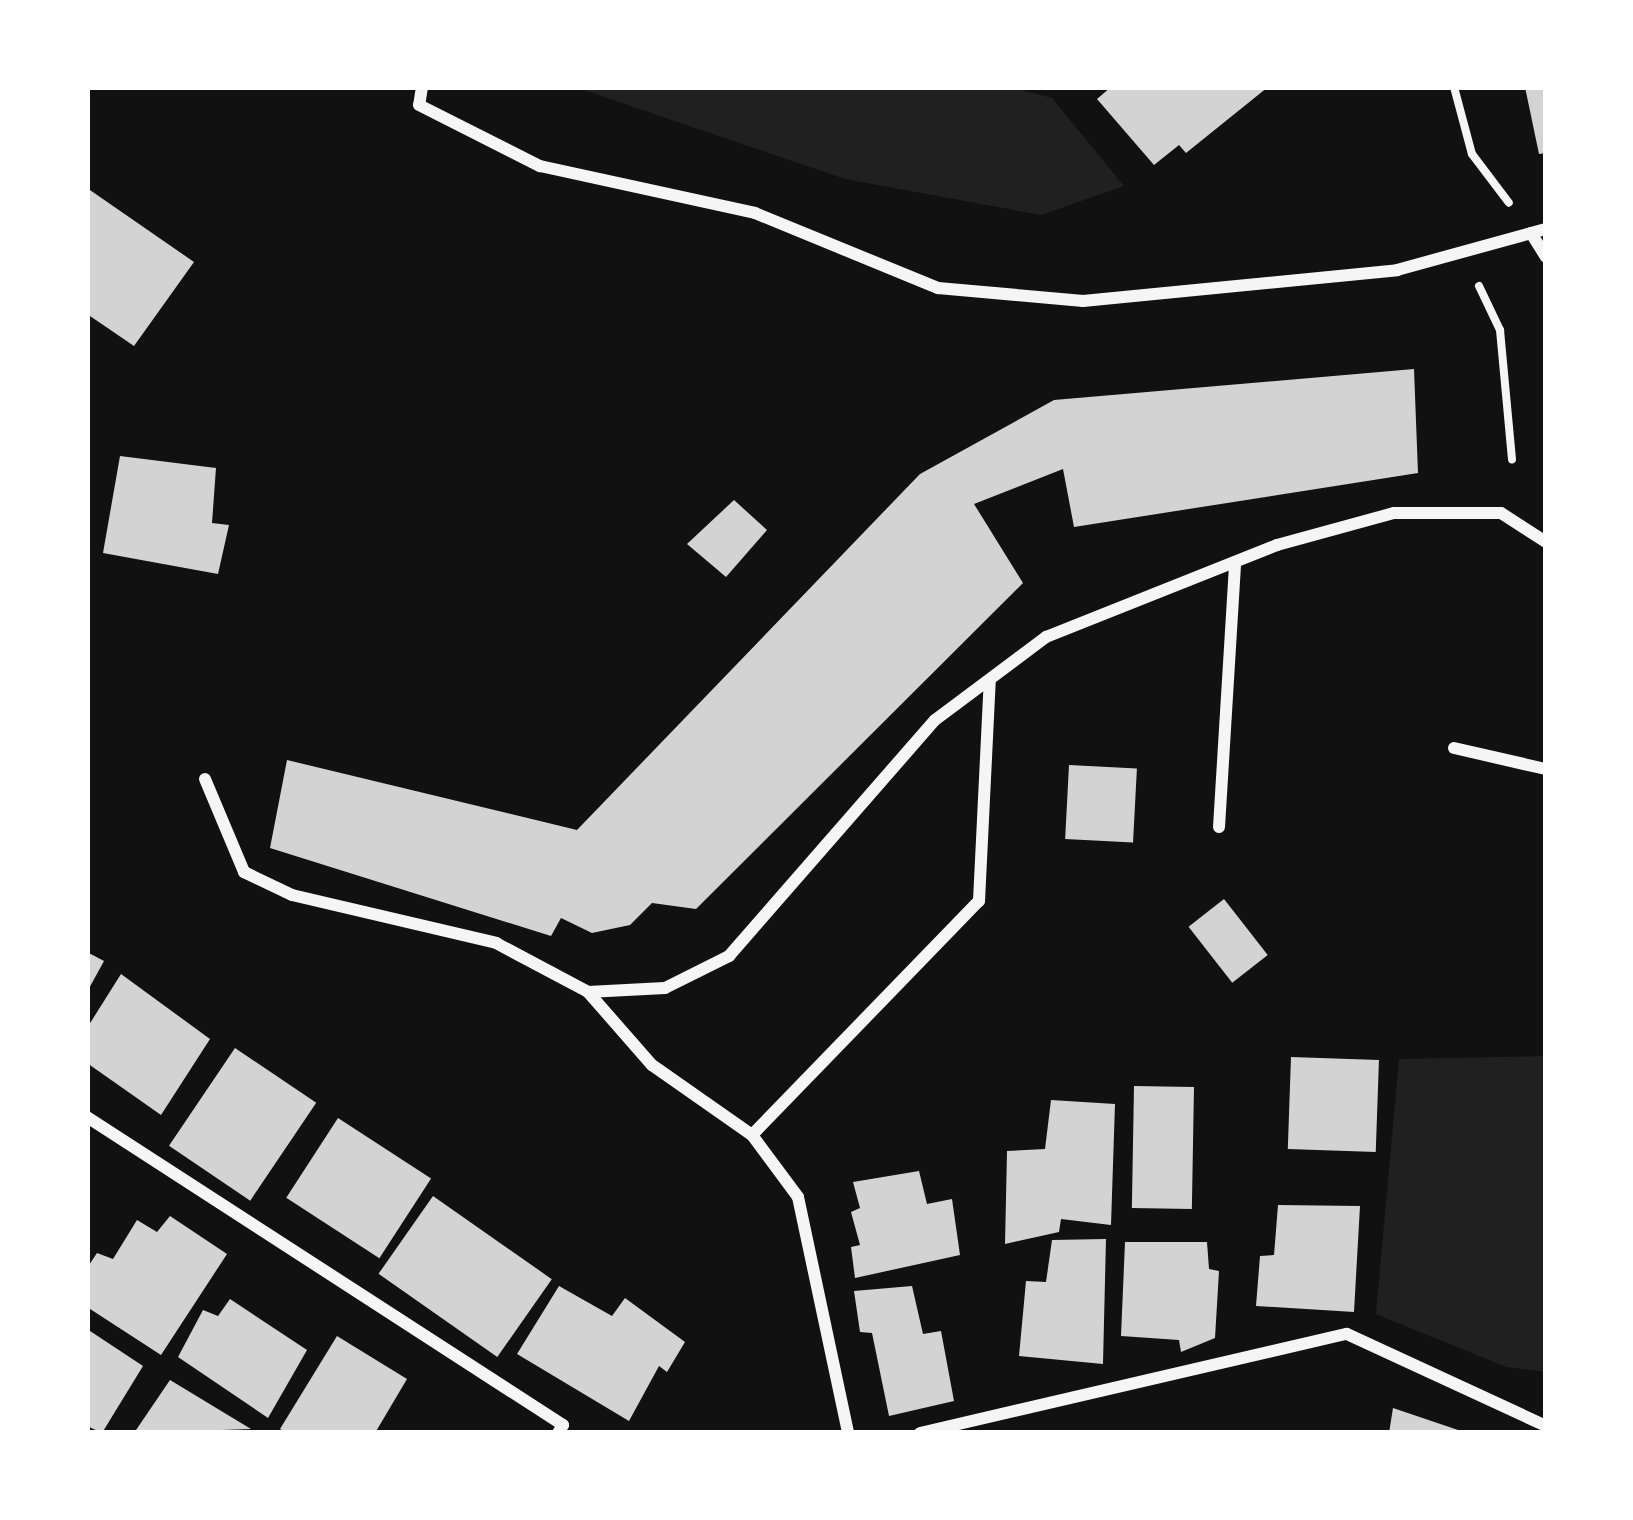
<!DOCTYPE html>
<style>
body{margin:0}
#map{position:relative;width:1633px;height:1520px;overflow:hidden;background:#111;font-family:Helvetica,sans-serif}
div>[style]{position:absolute}
[style*='--x']{left:calc(var(--x)*1px);top:calc(var(--y)*1px);width:calc(var(--w)*1px);rotate:calc(var(--a)*1deg)}
.green>*{inset:0;background:#202020}
.building>*{inset:0;background:#d3d3d3;transform-origin:0 0}
.path>*{height:8px;margin:-4px;padding:0 4px;transform-origin:4px;border-radius:4px;background:#f5f5f5}
.minor>*{height:12px;margin:-6px;padding:0 6px;transform-origin:6px;border-radius:6px;background:#f5f5f5}
span{translate:-50% -50%;white-space:nowrap;text-align:center;line-height:1.15;-webkit-text-stroke:12px #fff;paint-order:stroke}
.frame{position:absolute;inset:0;border:90px solid #fff;pointer-events:none}
</style>
<div id="map">
<div class="green">
<i style="clip-path:polygon(575px 87px,1009px 87px,1052px 98px,1124px 186px,1041px 215px,845px 179px)"></i>
<i style="clip-path:polygon(1546px 1056px,1546px 1372px,1506px 1367px,1376px 1314px,1399px 1059px)"></i>
</div>
<div class="building">
<i style="clip-path:polygon(1111px 87px,1268px 87px,1186px 153px,1179px 145px,1154px 165px,1097px 99px)"></i>
<i style="clip-path:polygon(1525px 87px,1546px 87px,1546px 153px,1539px 154px)"></i>
<i style="clip-path:polygon(87px 188px,194px 262px,134px 346px,87px 314px)"></i>
<i style="clip-path:polygon(1414px 369px,1418px 473px,1074px 527px,1063px 469px,974px 504px,1023px 583px,696px 909px,652px 903px,630px 925px,592px 933px,561px 918px,551px 936px,270px 848px,287px 760px,577px 830px,920px 474px,1054px 400px)"></i>
<i style="clip-path:polygon(120px 456px,216px 468px,212px 523px,229px 525px,218px 574px,103px 553px)"></i>
<i style="clip-path:polygon(734px 500px,767px 530px,726px 577px,687px 544px)"></i>
<i style="left:1069px;top:765px;width:68px;height:74px;rotate:3deg"></i>
<i style="left:1224px;top:899px;width:71px;height:45px;rotate:52deg"></i>
<i style="clip-path:polygon(87px 952px,104px 961px,87px 992px)"></i>
<i style="clip-path:polygon(121px 974px,210px 1039px,161px 1115px,87px 1063px,87px 1028px)"></i>
<i style="left:235px;top:1048px;width:98px;height:118px;rotate:34deg"></i>
<i style="left:1291px;top:1057px;width:88px;height:92px;rotate:2deg"></i>
<i style="left:1134px;top:1086px;width:60px;height:122px;rotate:1deg"></i>
<i style="clip-path:polygon(1051px 1100px,1115px 1104px,1111px 1225px,1061px 1219px,1059px 1232px,1005px 1244px,1007px 1151px,1045px 1149px)"></i>
<i style="left:338px;top:1118px;width:111px;height:95px;rotate:33deg"></i>
<i style="clip-path:polygon(919px 1171px,927px 1204px,952px 1199px,960px 1255px,855px 1278px,851px 1247px,860px 1245px,851px 1212px,860px 1208px,853px 1182px)"></i>
<i style="left:433px;top:1196px;width:145px;height:95px;rotate:35deg"></i>
<i style="clip-path:polygon(1278px 1205px,1360px 1206px,1354px 1312px,1256px 1306px,1260px 1256px,1274px 1255px)"></i>
<i style="clip-path:polygon(170px 1216px,227px 1254px,161px 1355px,87px 1307px,87px 1268px,97px 1253px,113px 1259px,137px 1220px,157px 1232px)"></i>
<i style="clip-path:polygon(1106px 1239px,1103px 1364px,1019px 1356px,1026px 1281px,1046px 1282px,1052px 1240px)"></i>
<i style="clip-path:polygon(1125px 1242px,1207px 1242px,1209px 1269px,1219px 1271px,1215px 1338px,1181px 1352px,1179px 1340px,1121px 1336px)"></i>
<i style="clip-path:polygon(559px 1286px,612px 1316px,625px 1298px,685px 1342px,667px 1372px,659px 1366px,629px 1421px,517px 1354px)"></i>
<i style="clip-path:polygon(912px 1286px,923px 1334px,941px 1331px,954px 1401px,889px 1416px,872px 1333px,860px 1332px,854px 1291px)"></i>
<i style="clip-path:polygon(230px 1299px,307px 1350px,268px 1418px,178px 1357px,203px 1310px,218px 1316px)"></i>
<i style="clip-path:polygon(87px 1329px,143px 1366px,102px 1433px,87px 1426px)"></i>
<i style="clip-path:polygon(337px 1336px,407px 1379px,375px 1433px,286px 1433px,280px 1429px)"></i>
<i style="clip-path:polygon(170px 1380px,251px 1429px,134px 1433px)"></i>
<i style="clip-path:polygon(1393px 1408px,1464px 1432px,1464px 1433px,1389px 1433px)"></i>
</div>
<div class="path">
<i style="--x:1454;--y:87;--w:69;--a:75"></i>
<i style="--x:1472;--y:154;--w:61;--a:52.9"></i>
<i style="--x:1479;--y:286;--w:49;--a:64.5"></i>
<i style="--x:1500;--y:330;--w:130;--a:84.7"></i>
</div>
<div class="minor">
<i style="--x:422;--y:87;--w:18;--a:99"></i>
<i style="--x:419;--y:105;--w:136;--a:26.8"></i>
<i style="--x:540;--y:166;--w:220;--a:12.3"></i>
<i style="--x:755;--y:213;--w:198;--a:22.3"></i>
<i style="--x:938;--y:288;--w:146;--a:5.1"></i>
<i style="--x:1083;--y:301;--w:316;--a:-5.6"></i>
<i style="--x:1397;--y:270;--w:155;--a:-15.4"></i>
<i style="--x:1531;--y:233;--w:28;--a:58"></i>
<i style="--x:1454;--y:748;--w:94;--a:12.9"></i>
<i style="--x:205;--y:779;--w:101;--a:67.2"></i>
<i style="--x:244;--y:872;--w:53;--a:25.6"></i>
<i style="--x:292;--y:895;--w:210;--a:13.2"></i>
<i style="--x:496;--y:943;--w:104;--a:28"></i>
<i style="--x:588;--y:992;--w:77;--a:-3"></i>
<i style="--x:665;--y:988;--w:72;--a:-26.6"></i>
<i style="--x:729;--y:956;--w:313;--a:-48.9"></i>
<i style="--x:935;--y:720;--w:139;--a:-36.8"></i>
<i style="--x:1046;--y:637;--w:249;--a:-21.7"></i>
<i style="--x:1277;--y:545;--w:121;--a:-15.3"></i>
<i style="--x:1394;--y:513;--w:107;--a:0"></i>
<i style="--x:1501;--y:513;--w:54;--a:32.8"></i>
<i style="--x:1219;--y:827;--w:265;--a:-86.5"></i>
<i style="--x:588;--y:992;--w:97;--a:48.8"></i>
<i style="--x:652;--y:1065;--w:122;--a:35"></i>
<i style="--x:752;--y:1135;--w:77;--a:53.4"></i>
<i style="--x:798;--y:1197;--w:241;--a:78"></i>
<i style="--x:87;--y:1117;--w:567;--a:32.91"></i>
<i style="--x:563;--y:1425;--w:9;--a:122"></i>
<i style="--x:752;--y:1135;--w:326;--a:-45.9"></i>
<i style="--x:979;--y:901;--w:221;--a:-87.2"></i>
<i style="--x:920;--y:1433;--w:438;--a:-13.1"></i>
<i style="--x:1347;--y:1334;--w:219;--a:24.8"></i>
</div>
<div class="frame"></div>
</div>
